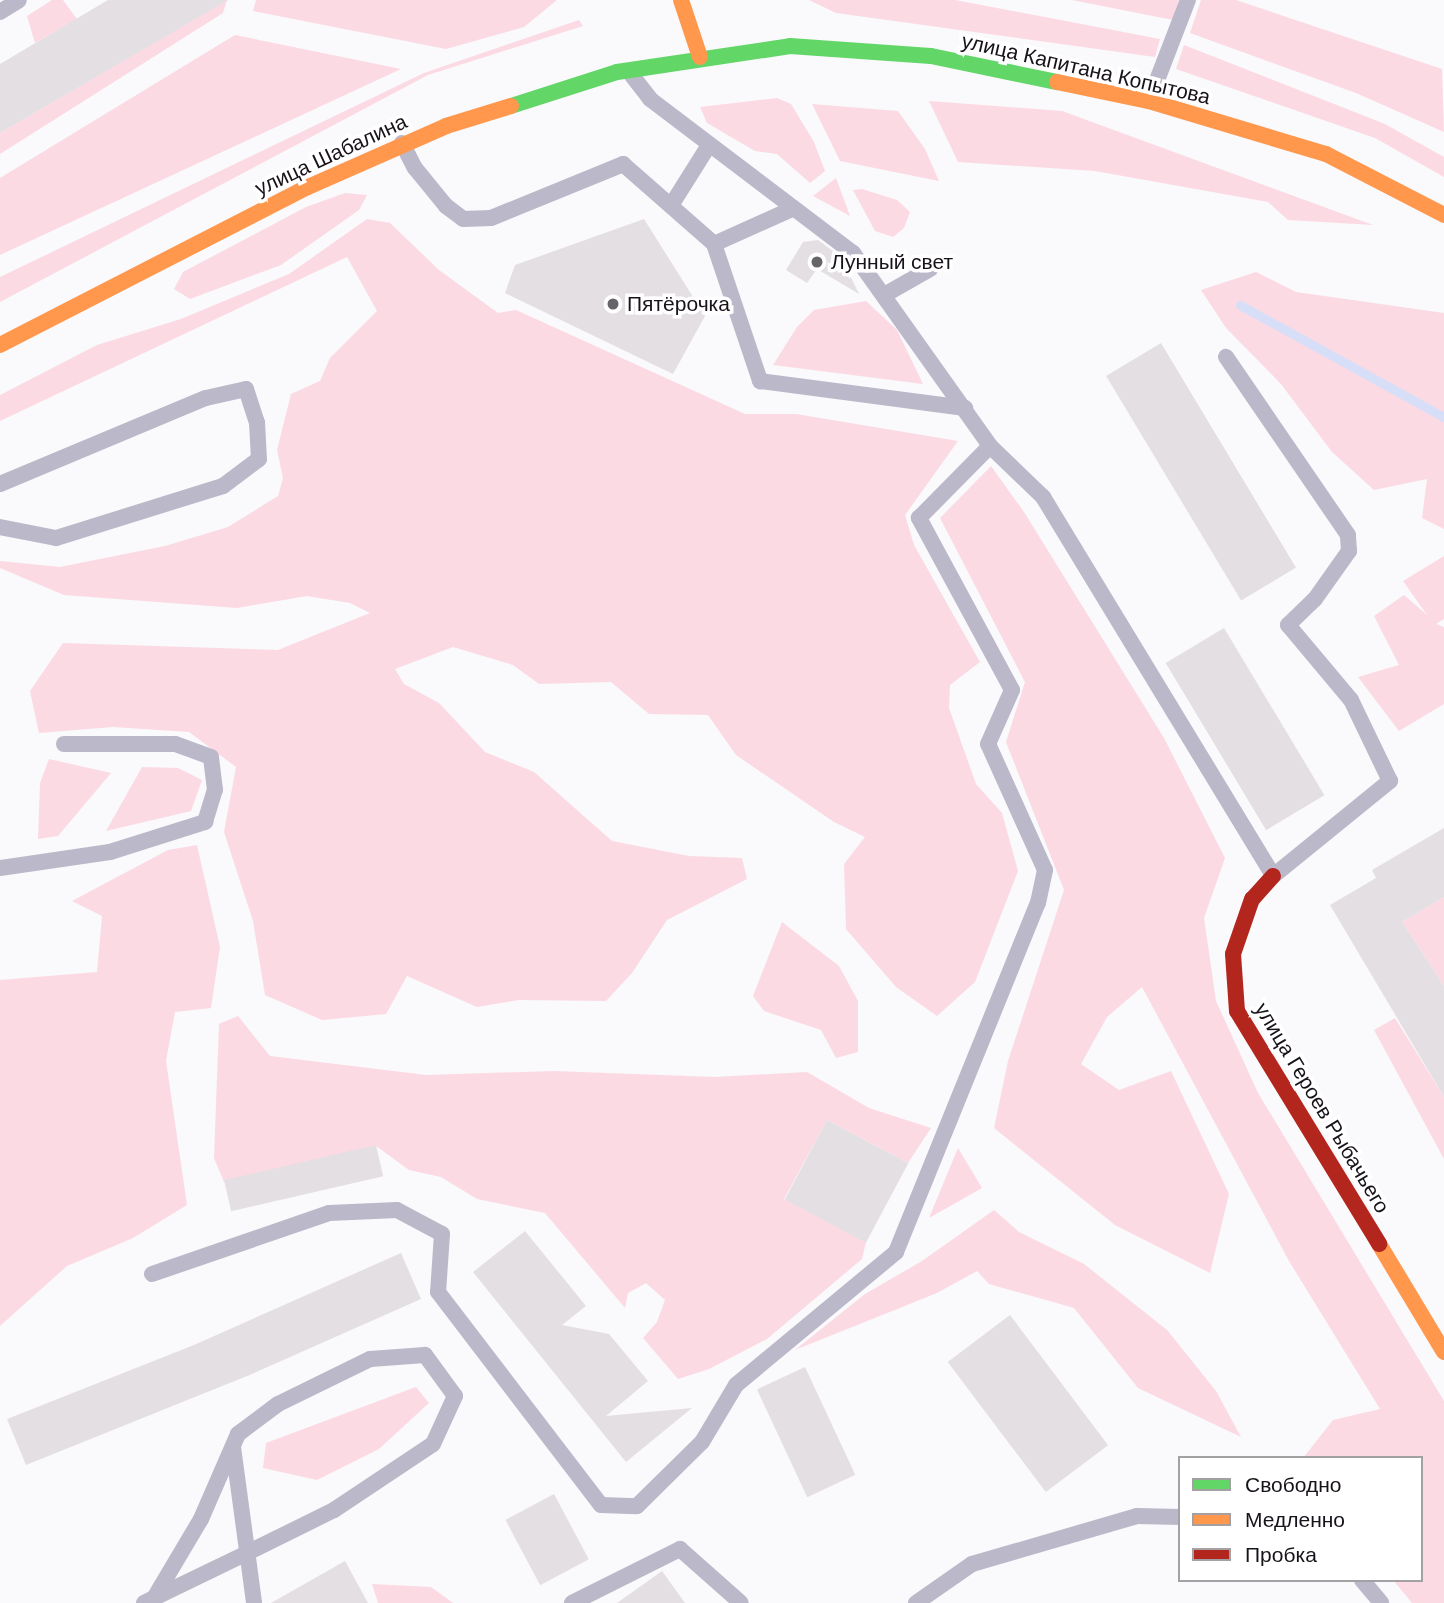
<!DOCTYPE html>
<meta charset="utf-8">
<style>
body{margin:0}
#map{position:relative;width:1444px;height:1603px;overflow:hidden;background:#faf9fb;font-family:"DM Sans",sans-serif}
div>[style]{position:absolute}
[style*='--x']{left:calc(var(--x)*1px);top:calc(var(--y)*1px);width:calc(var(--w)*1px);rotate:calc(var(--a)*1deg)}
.green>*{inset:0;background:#fbdae3}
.stream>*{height:9px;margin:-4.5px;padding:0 4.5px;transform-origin:4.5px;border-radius:4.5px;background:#d6def8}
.building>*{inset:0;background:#e4dfe3;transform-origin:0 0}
.lane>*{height:16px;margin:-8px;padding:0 8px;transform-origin:8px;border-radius:8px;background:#bbb8ca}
.fast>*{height:16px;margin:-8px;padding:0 8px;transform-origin:8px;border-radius:8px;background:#63d668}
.slow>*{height:16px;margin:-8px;padding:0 8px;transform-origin:8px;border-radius:8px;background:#ff974d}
.jam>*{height:16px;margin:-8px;padding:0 8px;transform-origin:8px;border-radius:8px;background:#b3261e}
.dots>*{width:19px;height:19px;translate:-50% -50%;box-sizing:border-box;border:4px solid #fff;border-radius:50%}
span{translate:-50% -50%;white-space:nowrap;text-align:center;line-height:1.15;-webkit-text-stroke:7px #fff;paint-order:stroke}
.street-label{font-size:21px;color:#18131a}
.poi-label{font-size:21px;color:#18131a}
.left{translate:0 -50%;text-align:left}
.legend{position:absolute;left:1178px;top:1456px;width:245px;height:126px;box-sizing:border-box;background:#fff;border:2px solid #a3a1a3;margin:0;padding:9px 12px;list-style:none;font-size:21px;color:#18131a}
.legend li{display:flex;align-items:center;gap:14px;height:35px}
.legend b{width:35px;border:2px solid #a3a1a3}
</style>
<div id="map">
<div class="green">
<i style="clip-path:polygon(52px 0,63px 0,77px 19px,35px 43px,27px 16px)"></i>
<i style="clip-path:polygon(227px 0,223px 13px,0 154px,0 133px)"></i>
<i style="clip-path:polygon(256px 0,557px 0,524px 27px,446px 49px,253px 11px)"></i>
<i style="clip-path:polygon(809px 0,955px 0,1160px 39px,1155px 57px,836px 13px)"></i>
<i style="clip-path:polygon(1072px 0,1179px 0,1173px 20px)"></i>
<i style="clip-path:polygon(1201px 0,1236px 0,1442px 69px,1444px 132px,1356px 93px,1190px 33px)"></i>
<i style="clip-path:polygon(579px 20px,583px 26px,428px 75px,0 302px,0 277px,424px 73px)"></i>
<i style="clip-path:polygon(235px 35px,401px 69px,0 255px,0 178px)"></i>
<i style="clip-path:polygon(1184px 45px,1385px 124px,1444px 157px,1444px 177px,1375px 138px,1176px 69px)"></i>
<i style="clip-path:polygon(777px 98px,791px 104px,814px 142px,825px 171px,810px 183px,777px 154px,755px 151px,707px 123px,700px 107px)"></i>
<i style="clip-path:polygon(929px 101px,1062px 111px,1373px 225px,1288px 220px,1268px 202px,1095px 171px,958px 162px)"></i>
<i style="clip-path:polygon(812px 104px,898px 111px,925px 149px,939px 181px,840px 161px)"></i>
<i style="clip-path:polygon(836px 178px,850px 216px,813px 196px)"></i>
<i style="clip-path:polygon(862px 189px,897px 200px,910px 212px,904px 228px,893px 237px,875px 231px,853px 190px)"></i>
<i style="clip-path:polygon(345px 193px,367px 195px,359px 210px,281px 265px,190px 299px,174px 289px,183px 272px,306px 207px)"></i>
<i style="clip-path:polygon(367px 219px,390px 223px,439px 270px,498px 313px,516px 310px,745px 414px,796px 414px,958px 441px,905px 515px,914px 545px,980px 662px,950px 685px,949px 708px,976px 784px,1002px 813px,1018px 871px,975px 982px,937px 1016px,896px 987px,846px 929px,844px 864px,865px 837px,834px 822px,736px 755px,708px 715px,649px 714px,611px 682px,539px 684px,513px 665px,453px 647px,395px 669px,404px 684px,439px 703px,485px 752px,534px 772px,612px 841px,689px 856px,742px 858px,747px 879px,667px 920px,632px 973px,606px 1001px,519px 1000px,477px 1007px,407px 976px,386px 1014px,322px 1020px,265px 995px,253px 921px,224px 832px,236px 767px,189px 732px,113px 727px,39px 733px,30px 691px,63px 643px,278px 650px,370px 613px,350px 603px,307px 596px,237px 608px,64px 595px,0 568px,0 561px,60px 567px,165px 546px,228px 527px,278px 496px,283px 478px,277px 450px,291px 394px,320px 381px,330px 358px,377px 311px,347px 257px,0 421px,0 395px,97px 345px,181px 319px,289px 274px)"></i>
<i style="clip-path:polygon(1256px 272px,1296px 292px,1444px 313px,1444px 529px,1422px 518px,1427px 479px,1374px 490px,1332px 452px,1281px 384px,1226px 328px,1201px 290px)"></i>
<i style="clip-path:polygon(866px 301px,897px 330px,923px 384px,773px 365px,797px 327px,814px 310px)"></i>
<i style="clip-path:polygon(991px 466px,1024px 512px,1164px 738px,1225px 858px,1204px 918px,1216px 1001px,1258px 1093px,1444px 1401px,1444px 1603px,1412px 1603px,1393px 1580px,1421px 1580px,1421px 1458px,1303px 1458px,1333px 1420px,1380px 1409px,1289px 1261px,1142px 987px,1107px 1017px,1081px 1064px,1119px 1090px,1171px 1071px,1229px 1194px,1210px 1273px,1115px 1225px,994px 1128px,1008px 1061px,1064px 890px,1006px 742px,1025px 682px,940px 518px)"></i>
<i style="clip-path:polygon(1444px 556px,1444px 619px,1436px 624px,1444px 627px,1444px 704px,1399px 731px,1358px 677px,1399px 665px,1374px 616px,1404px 595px,1427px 615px,1403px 581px)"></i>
<i style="clip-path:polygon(49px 759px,111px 773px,58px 836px,38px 839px,40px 783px)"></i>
<i style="clip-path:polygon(142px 767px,178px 768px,202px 780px,191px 811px,106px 831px)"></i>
<i style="clip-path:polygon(197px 845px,220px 947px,211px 1008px,175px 1012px,166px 1061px,187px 1205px,133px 1238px,67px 1266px,0 1326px,0 980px,97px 972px,102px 916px,72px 901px,168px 850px)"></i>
<i style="clip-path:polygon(1444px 897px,1444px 986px,1402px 922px)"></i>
<i style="clip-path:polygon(782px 922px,839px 966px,858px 1001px,858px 1052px,836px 1058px,821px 1030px,764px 1011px,753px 996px)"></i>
<i style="clip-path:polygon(238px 1016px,270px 1056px,426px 1075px,553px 1071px,715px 1077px,807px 1072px,869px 1108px,931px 1128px,908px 1163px,827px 1120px,784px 1199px,866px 1242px,862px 1259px,767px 1339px,709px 1369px,678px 1379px,643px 1338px,657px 1322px,665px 1300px,646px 1283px,628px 1293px,625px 1308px,545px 1213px,477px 1199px,441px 1177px,409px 1170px,376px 1146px,224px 1182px,214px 1158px,219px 1024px)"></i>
<i style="clip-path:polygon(1395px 1018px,1444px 1097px,1444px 1159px,1374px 1030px)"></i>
<i style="clip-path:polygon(958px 1148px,982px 1188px,929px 1218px)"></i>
<i style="clip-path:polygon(994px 1210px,1019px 1232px,1084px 1264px,1167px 1330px,1216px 1391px,1241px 1437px,1138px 1388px,1074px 1308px,989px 1284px,977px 1271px,937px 1293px,795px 1350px,865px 1294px,922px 1261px)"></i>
<i style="clip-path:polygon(416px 1387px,429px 1403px,379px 1449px,317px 1480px,263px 1468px,266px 1443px)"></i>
<i style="clip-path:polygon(372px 1584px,431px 1587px,453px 1603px,378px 1603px)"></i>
</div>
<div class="stream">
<i style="--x:1240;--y:305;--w:233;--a:28.8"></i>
</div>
<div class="building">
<i style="clip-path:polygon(108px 0,228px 0,0 133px,0 64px)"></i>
<i style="clip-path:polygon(644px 219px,705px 316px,673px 374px,505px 293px,515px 265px)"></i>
<i style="clip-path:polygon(818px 240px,841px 257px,859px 294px,817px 269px,807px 283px,786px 270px,803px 242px)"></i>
<i style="left:1161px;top:343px;width:262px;height:64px;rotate:59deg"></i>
<i style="left:1224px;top:628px;width:195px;height:68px;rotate:59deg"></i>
<i style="clip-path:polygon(1444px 828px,1444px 897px,1402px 922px,1444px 986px,1444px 1097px,1330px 905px,1376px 878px,1372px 870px)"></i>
<i style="left:827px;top:1120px;width:92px;height:90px;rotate:28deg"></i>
<i style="left:376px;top:1145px;width:32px;height:156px;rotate:77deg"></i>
<i style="clip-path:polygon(525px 1231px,586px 1306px,562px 1325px,609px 1334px,648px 1381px,606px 1416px,692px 1408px,626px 1462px,473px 1272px)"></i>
<i style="clip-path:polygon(401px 1253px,421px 1299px,252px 1374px,26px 1465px,7px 1419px,194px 1345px)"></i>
<i style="left:1010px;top:1315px;width:163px;height:78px;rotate:53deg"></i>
<i style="left:805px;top:1367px;width:119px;height:53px;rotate:65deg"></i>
<i style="left:554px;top:1494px;width:74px;height:55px;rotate:62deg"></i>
<i style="clip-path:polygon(345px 1561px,368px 1603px,271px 1603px)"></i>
<i style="clip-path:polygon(662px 1571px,685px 1603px,617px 1603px)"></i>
</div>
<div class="lane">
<i style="--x:0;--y:12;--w:22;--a:-32"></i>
<i style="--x:630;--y:73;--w:33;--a:52"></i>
<i style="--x:650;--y:99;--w:255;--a:37.2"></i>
<i style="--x:853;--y:253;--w:237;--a:54.6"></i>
<i style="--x:990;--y:446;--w:74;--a:43.9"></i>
<i style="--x:1043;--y:497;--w:443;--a:58.7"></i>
<i style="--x:1273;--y:876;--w:151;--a:-39.1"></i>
<i style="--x:1390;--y:781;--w:90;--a:-115.7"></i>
<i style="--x:1351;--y:700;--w:98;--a:-130"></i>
<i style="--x:1288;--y:625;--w:37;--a:-44"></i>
<i style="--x:1315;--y:599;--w:59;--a:-54.7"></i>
<i style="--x:1349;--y:551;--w:16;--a:-94"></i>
<i style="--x:1348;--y:535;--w:216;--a:-124.4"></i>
<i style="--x:1149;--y:101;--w:108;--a:-68.9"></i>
<i style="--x:402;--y:143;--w:28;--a:63"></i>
<i style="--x:415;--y:168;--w:49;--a:50.8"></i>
<i style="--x:446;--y:206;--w:21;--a:37"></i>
<i style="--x:463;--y:219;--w:28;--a:-2"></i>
<i style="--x:491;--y:218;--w:143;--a:-22.2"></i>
<i style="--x:623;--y:164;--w:121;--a:41.3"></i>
<i style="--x:714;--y:244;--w:85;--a:-24.2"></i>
<i style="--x:672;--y:204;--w:70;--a:-57.9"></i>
<i style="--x:714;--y:244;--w:145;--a:71.4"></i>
<i style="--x:760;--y:381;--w:207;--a:7.5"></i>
<i style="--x:886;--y:294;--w:51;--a:-29.6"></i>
<i style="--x:0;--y:484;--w:223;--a:-22.7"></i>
<i style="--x:206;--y:398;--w:41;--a:-12.7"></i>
<i style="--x:246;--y:389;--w:35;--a:72"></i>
<i style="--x:257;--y:422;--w:37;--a:87"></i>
<i style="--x:259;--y:459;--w:45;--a:143.1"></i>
<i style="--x:223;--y:486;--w:175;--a:162.7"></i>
<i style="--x:56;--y:538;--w:57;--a:-168.9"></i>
<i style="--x:0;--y:868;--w:111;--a:-8.3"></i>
<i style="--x:110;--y:852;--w:100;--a:-17.5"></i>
<i style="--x:205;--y:822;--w:34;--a:-73"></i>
<i style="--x:215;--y:790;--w:33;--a:-97"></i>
<i style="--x:211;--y:757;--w:38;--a:-160"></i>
<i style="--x:175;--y:744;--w:111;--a:180"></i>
<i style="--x:152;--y:1274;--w:187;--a:-19"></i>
<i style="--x:329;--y:1213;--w:68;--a:-2.5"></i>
<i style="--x:397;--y:1210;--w:51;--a:28.1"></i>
<i style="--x:442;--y:1234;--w:58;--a:93.9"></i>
<i style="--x:438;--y:1292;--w:268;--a:52.6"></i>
<i style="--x:601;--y:1505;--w:36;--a:2"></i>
<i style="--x:637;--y:1506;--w:91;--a:-44.6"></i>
<i style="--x:702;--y:1442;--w:66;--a:-59.2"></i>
<i style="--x:736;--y:1385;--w:208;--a:-39.7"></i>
<i style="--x:896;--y:1252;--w:377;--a:-67.9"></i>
<i style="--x:1038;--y:903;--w:34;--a:-78"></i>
<i style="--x:1045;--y:870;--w:138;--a:-114.3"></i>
<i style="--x:988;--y:744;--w:59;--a:-66"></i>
<i style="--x:1012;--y:690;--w:196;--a:-118.4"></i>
<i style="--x:919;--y:518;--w:101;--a:-45.4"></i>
<i style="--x:233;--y:1447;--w:157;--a:82.3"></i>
<i style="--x:1362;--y:1580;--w:30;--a:50"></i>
<i style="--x:144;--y:1603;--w:11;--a:-27"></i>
<i style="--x:154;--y:1598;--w:106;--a:-25.8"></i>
<i style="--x:249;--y:1552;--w:95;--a:-26.3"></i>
<i style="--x:334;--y:1510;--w:119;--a:-33.7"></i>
<i style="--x:433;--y:1444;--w:53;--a:-65.4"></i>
<i style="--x:455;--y:1396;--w:51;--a:-126.2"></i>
<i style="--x:425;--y:1355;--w:55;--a:175.8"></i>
<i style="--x:370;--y:1359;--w:102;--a:153.9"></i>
<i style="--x:278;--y:1404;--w:50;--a:143.1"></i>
<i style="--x:238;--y:1434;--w:93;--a:113.5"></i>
<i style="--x:201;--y:1519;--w:92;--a:120.7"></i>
<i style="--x:572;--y:1603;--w:121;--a:-26.6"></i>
<i style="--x:680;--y:1549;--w:81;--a:41.5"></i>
<i style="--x:916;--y:1603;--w:68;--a:-34.9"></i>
<i style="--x:972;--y:1564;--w:172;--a:-16.2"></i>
<i style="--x:1137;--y:1516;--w:43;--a:1.3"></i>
</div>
<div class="fast">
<i style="--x:511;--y:106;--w:111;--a:-17.8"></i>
<i style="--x:617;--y:72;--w:175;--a:-8.5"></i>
<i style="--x:790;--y:46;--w:141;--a:4.1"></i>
<i style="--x:931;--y:56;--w:129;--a:11.7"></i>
</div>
<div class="slow">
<i style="--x:681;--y:0;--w:60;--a:71.6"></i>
<i style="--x:1057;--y:82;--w:94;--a:11.7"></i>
<i style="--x:1149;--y:101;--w:185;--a:16.7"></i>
<i style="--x:1326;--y:154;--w:133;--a:27.3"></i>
<i style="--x:0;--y:345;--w:346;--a:-27.2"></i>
<i style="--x:308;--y:187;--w:151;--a:-23.8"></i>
<i style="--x:446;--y:126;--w:68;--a:-17.1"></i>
<i style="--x:1379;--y:1244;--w:126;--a:59"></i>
</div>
<div class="jam">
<i style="--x:1273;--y:876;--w:31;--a:132"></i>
<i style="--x:1252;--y:899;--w:58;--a:109.1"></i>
<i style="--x:1233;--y:954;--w:57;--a:86"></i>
<i style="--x:1237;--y:1011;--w:273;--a:58.6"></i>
</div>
<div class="dots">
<i style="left:817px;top:262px;background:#676469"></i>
<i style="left:613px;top:304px;background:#676469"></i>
</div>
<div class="street-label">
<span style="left:1086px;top:69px;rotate:13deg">улица Капитана Копытова</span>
<span style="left:331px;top:155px;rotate:-25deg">улица Шабалина</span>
<span style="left:1322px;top:1108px;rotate:59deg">улица Героев Рыбачьего</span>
</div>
<div class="poi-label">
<span class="left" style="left:831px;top:262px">Лунный свет</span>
<span class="left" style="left:627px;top:304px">Пятёрочка</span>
</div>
<ul class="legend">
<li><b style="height:9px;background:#63d668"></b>Свободно</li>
<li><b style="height:9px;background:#ff974d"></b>Медленно</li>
<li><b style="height:9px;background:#b3261e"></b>Пробка</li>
</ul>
</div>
